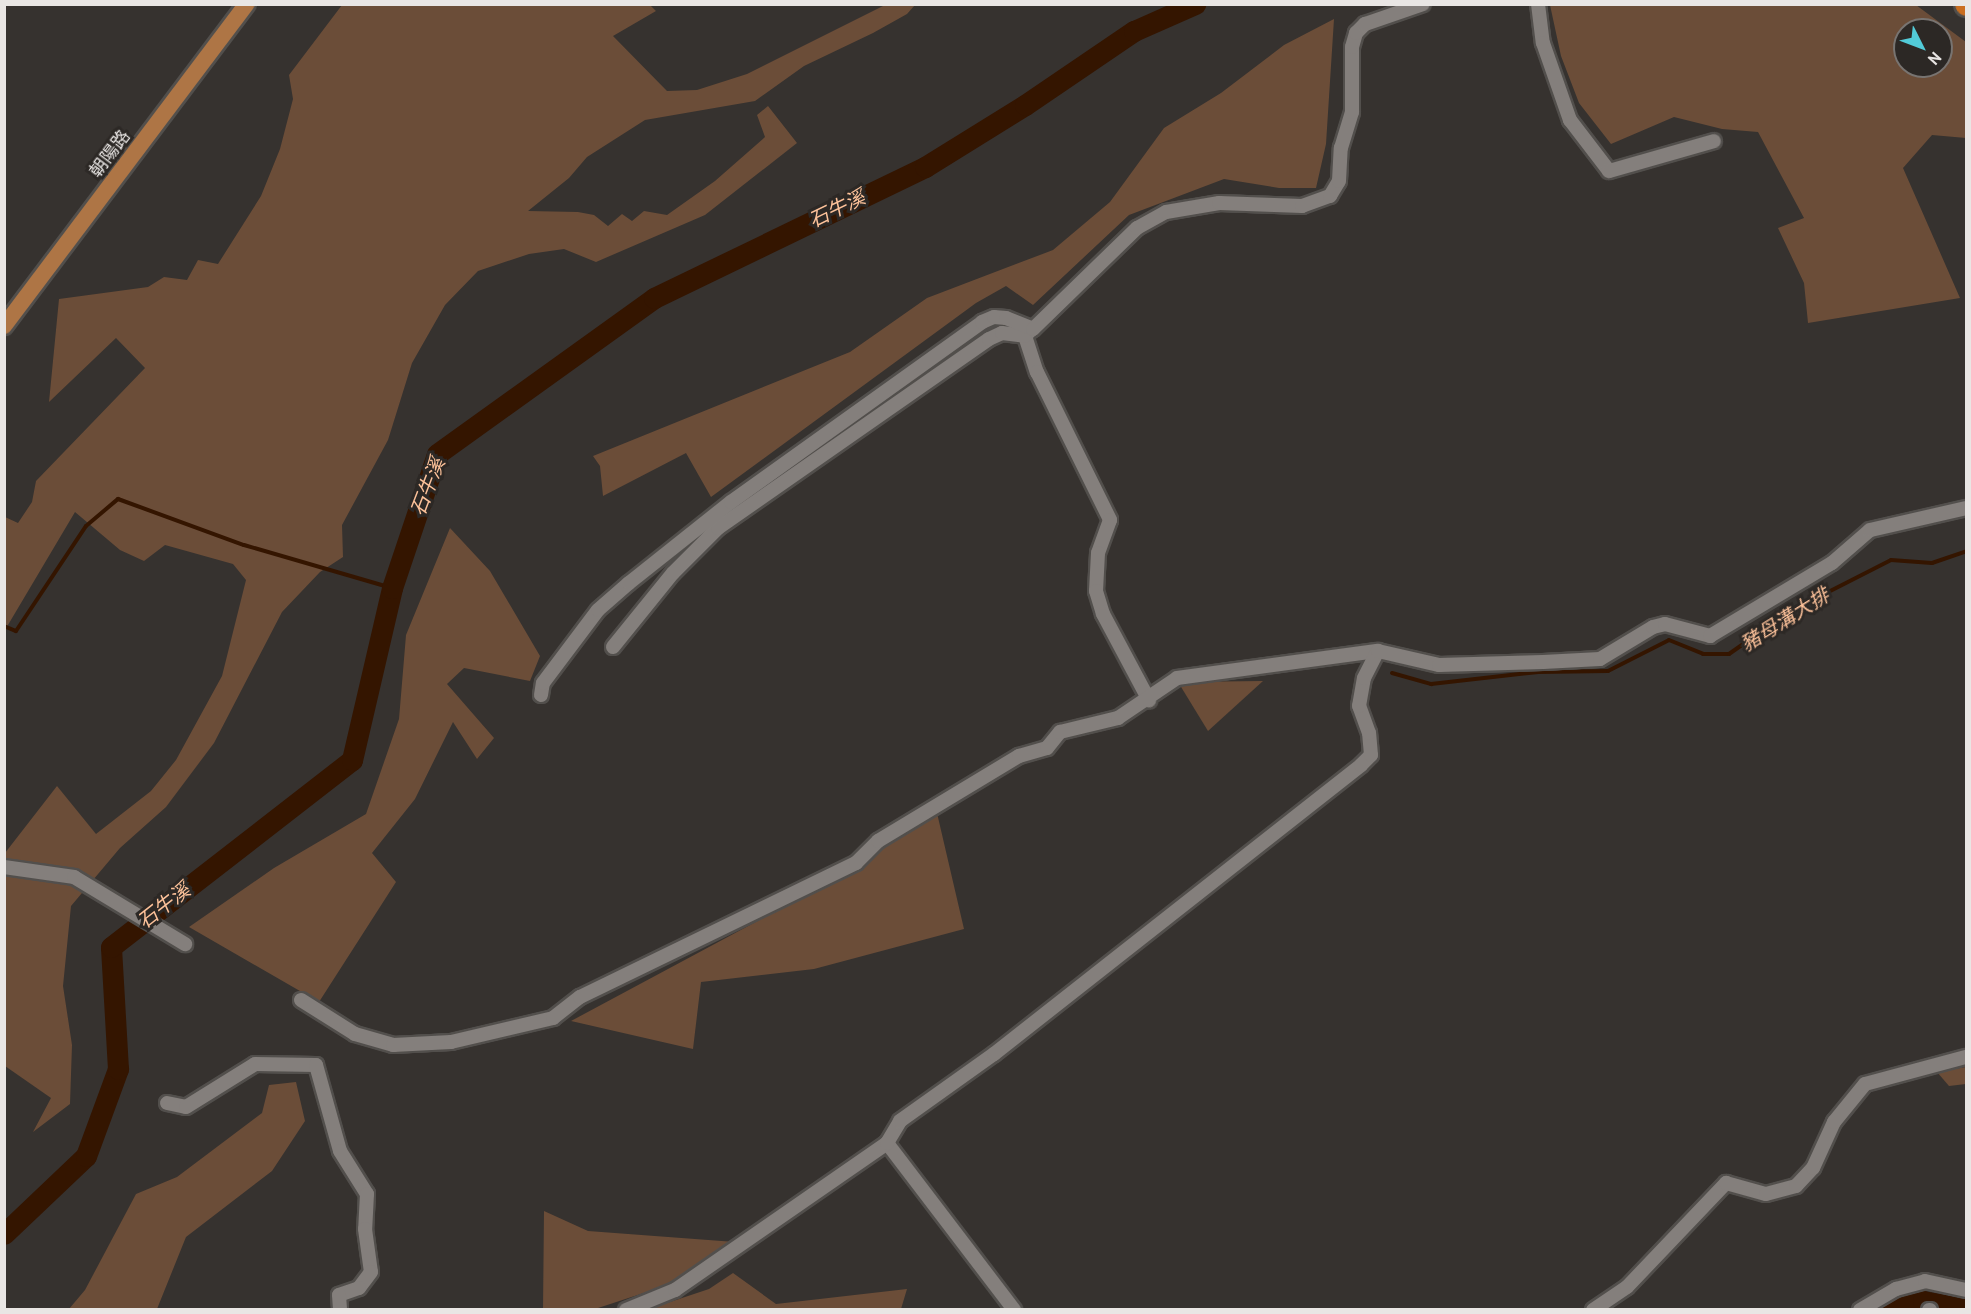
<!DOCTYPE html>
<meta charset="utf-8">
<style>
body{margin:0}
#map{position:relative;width:1971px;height:1314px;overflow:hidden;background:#36322f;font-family:"PT Sans","Noto Sans TC",sans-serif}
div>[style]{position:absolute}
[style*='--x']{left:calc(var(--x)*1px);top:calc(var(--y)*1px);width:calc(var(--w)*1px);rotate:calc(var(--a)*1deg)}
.green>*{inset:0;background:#6b4d38}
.stream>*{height:4px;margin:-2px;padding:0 2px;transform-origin:2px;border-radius:2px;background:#341500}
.river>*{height:21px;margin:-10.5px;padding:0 10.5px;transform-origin:10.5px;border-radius:10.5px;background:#341500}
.roads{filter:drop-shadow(2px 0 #524f4c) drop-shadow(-2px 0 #524f4c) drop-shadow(0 2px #524f4c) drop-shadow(0 -2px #524f4c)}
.minor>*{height:14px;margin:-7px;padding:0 7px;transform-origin:7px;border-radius:7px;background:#847f7c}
.major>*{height:16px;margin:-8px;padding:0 8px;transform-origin:8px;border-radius:8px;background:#ae7545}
.highway>*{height:20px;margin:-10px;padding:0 10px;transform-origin:10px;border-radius:10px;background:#ca6e20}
span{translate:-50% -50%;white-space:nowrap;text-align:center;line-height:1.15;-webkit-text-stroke:6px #2c2825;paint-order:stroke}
.street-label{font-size:18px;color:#e9e6e4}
.water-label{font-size:20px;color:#fdc29a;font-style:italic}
.frame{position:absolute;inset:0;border:6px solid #e9e6e4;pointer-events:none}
.north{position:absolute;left:1893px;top:18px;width:60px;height:60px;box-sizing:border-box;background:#2c2825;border:2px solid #787471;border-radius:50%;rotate:132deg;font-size:16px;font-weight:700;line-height:24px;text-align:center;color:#e9e6e4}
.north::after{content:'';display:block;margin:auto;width:21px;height:27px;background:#52cbd8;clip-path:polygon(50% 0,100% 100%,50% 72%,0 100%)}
</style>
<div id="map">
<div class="green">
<i style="clip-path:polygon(342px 5px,650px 5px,656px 11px,613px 36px,667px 91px,697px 90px,747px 74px,885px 5px,915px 5px,907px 14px,873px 33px,804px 66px,755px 101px,645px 120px,587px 157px,569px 178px,528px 211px,578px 212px,594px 215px,608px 226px,622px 214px,632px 221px,644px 211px,667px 215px,715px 181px,765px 137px,757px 115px,768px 106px,797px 143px,705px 215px,596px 262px,564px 249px,529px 254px,478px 271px,445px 305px,412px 363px,388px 440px,342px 525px,343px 557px,320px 572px,282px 612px,214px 743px,166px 807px,120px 848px,71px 906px,63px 986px,72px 1045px,70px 1104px,33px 1132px,51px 1098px,5px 1066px,5px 853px,57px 786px,96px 834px,151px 791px,176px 760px,222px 676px,246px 580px,233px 564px,165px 545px,144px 561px,120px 550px,75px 512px,5px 630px,5px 517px,18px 523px,32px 502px,36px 481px,145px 368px,116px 338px,49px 402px,59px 299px,148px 287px,164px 277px,187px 280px,198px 260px,218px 264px,261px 196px,280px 149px,293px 99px,289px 75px)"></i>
<i style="clip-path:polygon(evenodd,1550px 5px,1916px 5px,1966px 42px,1966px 138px,1932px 135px,1903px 168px,1960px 298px,1808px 323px,1804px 283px,1778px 228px,1804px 218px,1758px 132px,1722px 129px,1674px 117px,1611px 144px,1579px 103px,1561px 56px,1550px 5px,1905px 30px,1941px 30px,1941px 66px,1905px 66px,1905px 30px)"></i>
<i style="clip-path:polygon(1334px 19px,1326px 144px,1316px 188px,1279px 188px,1224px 179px,1129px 215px,1033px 305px,1006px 286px,976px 303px,711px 497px,686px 453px,603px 496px,600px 466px,593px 456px,850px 352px,927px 298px,1053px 250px,1110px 202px,1164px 128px,1221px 93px,1284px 45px)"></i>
<i style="clip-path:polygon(450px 528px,490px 571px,540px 656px,530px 681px,464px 668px,447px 684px,494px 738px,477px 759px,453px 722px,415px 799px,372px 853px,396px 882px,319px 1002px,189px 927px,274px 868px,366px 814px,399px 719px,406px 635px)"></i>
<i style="clip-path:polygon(1263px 681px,1208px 731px,1178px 682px)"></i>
<i style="clip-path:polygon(937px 813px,964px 929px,814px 969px,701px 982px,693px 1049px,571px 1021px,864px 864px,885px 842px)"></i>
<i style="clip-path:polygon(1966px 1067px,1966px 1084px,1949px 1086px,1937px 1072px)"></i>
<i style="clip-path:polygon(296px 1082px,305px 1121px,272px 1171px,186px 1237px,157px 1309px,69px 1309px,85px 1290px,136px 1194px,177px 1177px,262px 1113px,269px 1085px)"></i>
<i style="clip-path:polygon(544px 1211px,588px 1231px,735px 1242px,662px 1287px,595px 1309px,543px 1310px)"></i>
<i style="clip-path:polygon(733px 1273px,776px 1304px,907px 1289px,901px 1309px,649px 1309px,709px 1289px)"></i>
</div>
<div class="stream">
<i style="--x:4;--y:626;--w:13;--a:23"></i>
<i style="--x:16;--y:631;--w:126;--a:-56.3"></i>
<i style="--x:86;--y:526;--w:42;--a:-40.2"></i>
<i style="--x:118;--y:499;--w:134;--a:20.1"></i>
<i style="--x:244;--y:545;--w:154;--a:16.2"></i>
<i style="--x:1392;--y:673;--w:41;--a:15.8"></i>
<i style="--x:1431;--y:684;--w:108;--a:-6.4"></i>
<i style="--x:1538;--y:672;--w:70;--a:-0.8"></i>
<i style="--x:1608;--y:671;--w:68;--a:-26.9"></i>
<i style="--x:1669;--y:640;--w:37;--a:22"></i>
<i style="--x:1703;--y:654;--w:26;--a:0"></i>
<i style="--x:1729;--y:654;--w:73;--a:-35"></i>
<i style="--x:1789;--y:612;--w:114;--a:-27"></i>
<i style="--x:1891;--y:560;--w:41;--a:4.2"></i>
<i style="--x:1932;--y:563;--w:36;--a:-19"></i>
</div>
<div class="river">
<i style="--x:4;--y:1234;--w:113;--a:-43.6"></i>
<i style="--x:86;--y:1156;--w:93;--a:-69.8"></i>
<i style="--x:118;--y:1069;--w:122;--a:-93.3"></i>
<i style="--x:111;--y:947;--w:305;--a:-37.8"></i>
<i style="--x:352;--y:760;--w:177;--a:-76.9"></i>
<i style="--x:392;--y:588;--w:141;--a:-71.4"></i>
<i style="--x:437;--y:454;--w:267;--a:-35.7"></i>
<i style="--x:654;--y:298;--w:301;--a:-25.8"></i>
<i style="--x:925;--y:167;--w:118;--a:-31.8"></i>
<i style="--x:1025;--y:105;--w:132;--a:-34.2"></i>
<i style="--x:1134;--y:31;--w:67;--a:-23.9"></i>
<i style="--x:1890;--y:1310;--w:34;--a:-15"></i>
<i style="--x:1923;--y:1301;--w:44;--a:10.5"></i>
</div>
<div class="roads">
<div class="minor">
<i style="--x:1538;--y:4;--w:39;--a:83"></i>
<i style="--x:1543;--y:43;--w:82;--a:70.7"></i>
<i style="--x:1570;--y:120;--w:64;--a:52.6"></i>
<i style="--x:1609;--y:171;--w:109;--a:-15.9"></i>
<i style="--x:1031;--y:330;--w:8;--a:135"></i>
<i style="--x:1025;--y:336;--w:38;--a:72"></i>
<i style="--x:1037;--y:372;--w:165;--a:63.7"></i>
<i style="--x:1110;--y:520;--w:35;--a:110"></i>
<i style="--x:1098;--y:553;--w:38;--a:93"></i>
<i style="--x:1096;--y:591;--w:24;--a:73"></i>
<i style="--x:1103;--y:614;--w:98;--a:61.9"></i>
<i style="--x:613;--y:647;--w:95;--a:-51"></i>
<i style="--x:673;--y:573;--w:64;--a:-45"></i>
<i style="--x:718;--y:528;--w:330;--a:-34.9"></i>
<i style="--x:989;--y:339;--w:14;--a:-25"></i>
<i style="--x:1002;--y:333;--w:23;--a:7"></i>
<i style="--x:541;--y:695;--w:12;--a:-81"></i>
<i style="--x:543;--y:683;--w:91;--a:-53"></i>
<i style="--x:598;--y:610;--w:41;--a:-41.1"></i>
<i style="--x:629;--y:583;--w:130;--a:-38.5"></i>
<i style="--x:731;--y:502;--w:309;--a:-35.6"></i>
<i style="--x:982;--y:322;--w:13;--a:-23"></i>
<i style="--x:994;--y:317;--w:12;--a:5"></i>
<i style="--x:1006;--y:318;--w:29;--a:22"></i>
<i style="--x:1033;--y:329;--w:145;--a:-44.2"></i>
<i style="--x:1137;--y:228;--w:33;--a:-29"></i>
<i style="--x:1166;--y:212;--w:54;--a:-9.6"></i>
<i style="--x:1219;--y:203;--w:83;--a:2.1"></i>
<i style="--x:1302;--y:206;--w:30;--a:-20"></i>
<i style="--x:1330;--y:196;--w:17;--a:-59"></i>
<i style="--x:1339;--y:181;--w:33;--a:-87"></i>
<i style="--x:1341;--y:148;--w:38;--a:-73"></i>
<i style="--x:1352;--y:112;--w:65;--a:-90"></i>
<i style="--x:1352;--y:47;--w:15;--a:-74"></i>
<i style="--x:1356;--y:33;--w:13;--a:-45"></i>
<i style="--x:1365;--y:24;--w:61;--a:-19"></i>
<i style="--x:4;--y:867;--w:71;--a:8.1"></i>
<i style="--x:74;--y:877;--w:130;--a:31.1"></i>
<i style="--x:301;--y:1000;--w:64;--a:32.2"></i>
<i style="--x:355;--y:1034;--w:40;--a:16"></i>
<i style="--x:393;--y:1045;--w:58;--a:-3"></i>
<i style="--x:451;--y:1042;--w:105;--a:-13.2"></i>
<i style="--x:553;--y:1018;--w:34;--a:-38"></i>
<i style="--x:580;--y:997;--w:307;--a:-25.9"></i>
<i style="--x:856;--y:863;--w:31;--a:-45"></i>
<i style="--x:878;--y:841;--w:165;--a:-31.1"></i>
<i style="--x:1019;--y:756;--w:29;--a:-16"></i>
<i style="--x:1047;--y:748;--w:21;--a:-51"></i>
<i style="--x:1060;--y:732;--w:60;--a:-13.6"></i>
<i style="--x:1118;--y:718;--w:71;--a:-34.1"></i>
<i style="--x:1177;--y:678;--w:203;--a:-7.7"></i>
<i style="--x:167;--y:1103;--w:19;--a:12"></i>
<i style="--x:186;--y:1107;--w:81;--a:-31.9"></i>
<i style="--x:255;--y:1064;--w:61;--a:0.9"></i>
<i style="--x:316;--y:1065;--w:89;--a:74.4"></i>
<i style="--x:340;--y:1151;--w:51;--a:57.9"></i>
<i style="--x:367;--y:1194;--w:35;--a:93"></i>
<i style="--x:365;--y:1229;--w:43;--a:82.1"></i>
<i style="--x:371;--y:1272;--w:20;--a:127"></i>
<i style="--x:359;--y:1288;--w:21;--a:161"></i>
<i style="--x:339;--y:1295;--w:15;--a:86"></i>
<i style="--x:887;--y:1143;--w:210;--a:52.7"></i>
<i style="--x:626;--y:1310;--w:53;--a:-22.2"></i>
<i style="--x:675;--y:1290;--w:258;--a:-34.7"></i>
<i style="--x:887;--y:1143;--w:26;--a:-59"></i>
<i style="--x:900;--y:1121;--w:115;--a:-35.5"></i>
<i style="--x:994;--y:1054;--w:467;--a:-38.2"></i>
<i style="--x:1361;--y:765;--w:14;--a:-45"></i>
<i style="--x:1371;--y:755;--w:22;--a:-95"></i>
<i style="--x:1369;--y:733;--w:29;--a:-110"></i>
<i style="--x:1359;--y:706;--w:28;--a:-80"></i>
<i style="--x:1364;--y:678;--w:30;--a:-63"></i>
<i style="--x:1378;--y:651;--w:63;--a:12.9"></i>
<i style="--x:1439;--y:665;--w:104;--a:-1.7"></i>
<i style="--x:1543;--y:662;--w:57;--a:-3"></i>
<i style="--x:1600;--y:659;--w:62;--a:-31.1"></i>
<i style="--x:1653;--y:627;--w:12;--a:-14"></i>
<i style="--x:1665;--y:624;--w:47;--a:14.9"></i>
<i style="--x:1710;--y:636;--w:142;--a:-30.9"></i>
<i style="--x:1832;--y:563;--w:50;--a:-41"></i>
<i style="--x:1870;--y:530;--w:98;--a:-12.9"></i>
<i style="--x:1593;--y:1310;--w:41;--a:-34.1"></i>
<i style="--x:1627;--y:1287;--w:144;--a:-46.4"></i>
<i style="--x:1726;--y:1183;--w:41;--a:15.4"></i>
<i style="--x:1766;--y:1194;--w:31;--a:-15"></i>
<i style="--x:1796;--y:1186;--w:25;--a:-47"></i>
<i style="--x:1813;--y:1168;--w:51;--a:-65.5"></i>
<i style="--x:1834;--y:1122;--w:49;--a:-50.8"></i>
<i style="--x:1865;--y:1084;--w:105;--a:-15"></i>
<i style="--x:1860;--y:1310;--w:42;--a:-30.3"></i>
<i style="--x:1896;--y:1289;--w:30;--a:-15"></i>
<i style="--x:1925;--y:1281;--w:42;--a:12.4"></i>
<i style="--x:1929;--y:1310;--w:1;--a:0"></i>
</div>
<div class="major">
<i style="--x:4;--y:326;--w:403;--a:-53"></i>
</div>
<div class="highway">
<i style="--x:1965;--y:4;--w:2;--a:63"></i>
</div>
</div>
<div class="street-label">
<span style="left:110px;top:154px;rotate:-53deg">朝陽路</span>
</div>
<div class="water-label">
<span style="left:837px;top:209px;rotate:-26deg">石牛溪</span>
<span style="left:428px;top:487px;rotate:-69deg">石牛溪</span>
<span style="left:1785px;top:620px;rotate:-32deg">豬母溝大排</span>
<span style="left:164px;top:906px;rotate:-38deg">石牛溪</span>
</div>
<div class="frame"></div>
<div class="north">N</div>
</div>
